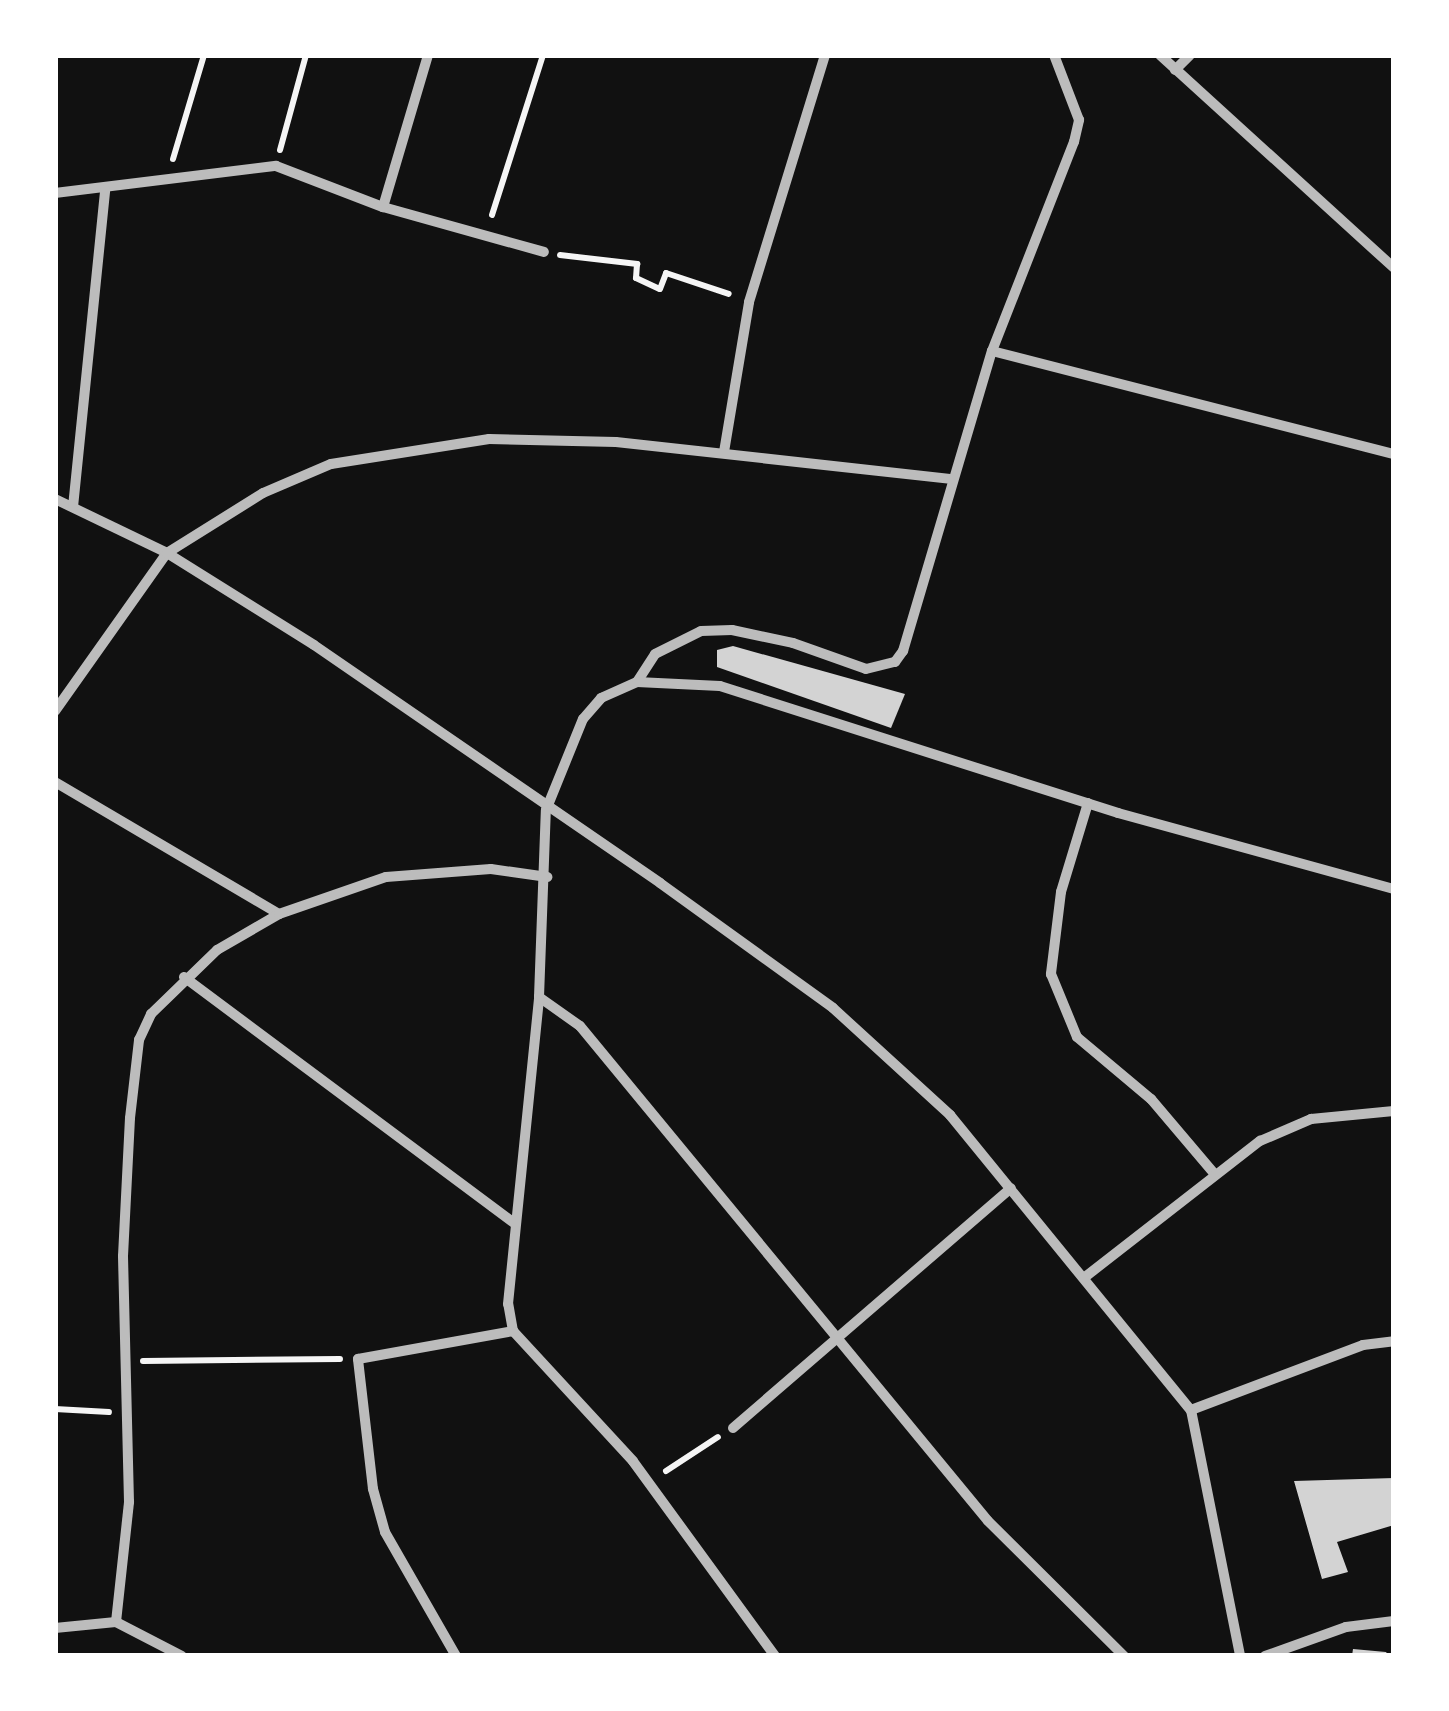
<!DOCTYPE html>
<style>
body{margin:0}
#map{position:relative;width:1449px;height:1711px;overflow:hidden;background:#111;font-family:"Fira Sans Condensed",sans-serif}
div>[style]{position:absolute}
[style*='--x']{left:calc(var(--x)*1px);top:calc(var(--y)*1px);width:calc(var(--w)*1px);rotate:calc(var(--a)*1deg)}
.building>*{inset:0;background:#d3d3d3}
.path>*{height:6px;margin:-3px;padding:0 3px;transform-origin:3px;border-radius:3px;background:#f5f5f5}
.minor>*{height:10px;margin:-5px;padding:0 5px;transform-origin:5px;border-radius:5px;background:#bcbcbc}
span{translate:-50% -50%;white-space:nowrap;text-align:center;line-height:1.15;-webkit-text-stroke:10px #fff;paint-order:stroke}
.frame{position:absolute;inset:0;border:58px solid #fff;pointer-events:none}
</style>
<div id="map">
<div class="building">
<i style="clip-path:polygon(733px 646px,905px 694px,891px 728px,717px 667px,717px 650px)"></i>
<i style="clip-path:polygon(1394px 1478px,1394px 1525px,1337px 1542px,1348px 1572px,1322px 1579px,1294px 1481px)"></i>
<i style="clip-path:polygon(1353px 1649px,1386px 1652px,1389px 1656px,1352px 1656px)"></i>
</div>
<div class="path">
<i style="--x:280;--y:150;--w:98;--a:-74.7"></i>
<i style="--x:173;--y:159;--w:109;--a:-73.4"></i>
<i style="--x:492;--y:215;--w:168;--a:-72.3"></i>
<i style="--x:560;--y:255;--w:78;--a:6.7"></i>
<i style="--x:637;--y:264;--w:14;--a:94"></i>
<i style="--x:636;--y:278;--w:26;--a:25"></i>
<i style="--x:660;--y:289;--w:17;--a:-69"></i>
<i style="--x:666;--y:273;--w:66;--a:18.4"></i>
<i style="--x:143;--y:1361;--w:197;--a:-0.6"></i>
<i style="--x:55;--y:1409;--w:54;--a:3.2"></i>
<i style="--x:666;--y:1471;--w:62;--a:-33.2"></i>
</div>
<div class="minor">
<i style="--x:1160;--y:55;--w:316;--a:42.3"></i>
<i style="--x:1175;--y:70;--w:21;--a:-45"></i>
<i style="--x:55;--y:193;--w:223;--a:-7"></i>
<i style="--x:276;--y:166;--w:115;--a:21"></i>
<i style="--x:383;--y:207;--w:167;--a:15.6"></i>
<i style="--x:383;--y:207;--w:159;--a:-73.5"></i>
<i style="--x:992;--y:351;--w:415;--a:14.4"></i>
<i style="--x:724;--y:452;--w:152;--a:-80.5"></i>
<i style="--x:749;--y:302;--w:258;--a:-72.9"></i>
<i style="--x:55;--y:499;--w:124;--a:25.7"></i>
<i style="--x:167;--y:553;--w:173;--a:32"></i>
<i style="--x:314;--y:645;--w:420;--a:34.5"></i>
<i style="--x:660;--y:883;--w:213;--a:35.8"></i>
<i style="--x:833;--y:1008;--w:159;--a:42.4"></i>
<i style="--x:950;--y:1115;--w:381;--a:50.8"></i>
<i style="--x:1191;--y:1410;--w:251;--a:78.7"></i>
<i style="--x:73;--y:507;--w:318;--a:-84.2"></i>
<i style="--x:637;--y:682;--w:33;--a:-57"></i>
<i style="--x:655;--y:654;--w:51;--a:-26.6"></i>
<i style="--x:701;--y:631;--w:31;--a:-2"></i>
<i style="--x:732;--y:630;--w:62;--a:12"></i>
<i style="--x:793;--y:643;--w:77;--a:19.6"></i>
<i style="--x:866;--y:669;--w:30;--a:-14"></i>
<i style="--x:895;--y:662;--w:14;--a:-54"></i>
<i style="--x:903;--y:651;--w:313;--a:-73.5"></i>
<i style="--x:992;--y:351;--w:225;--a:-68.6"></i>
<i style="--x:1074;--y:142;--w:23;--a:-77"></i>
<i style="--x:1079;--y:120;--w:70;--a:-111"></i>
<i style="--x:55;--y:711;--w:194;--a:-54.7"></i>
<i style="--x:167;--y:553;--w:113;--a:-32"></i>
<i style="--x:263;--y:493;--w:74;--a:-23.1"></i>
<i style="--x:331;--y:464;--w:160;--a:-9"></i>
<i style="--x:489;--y:439;--w:127;--a:1.4"></i>
<i style="--x:616;--y:442;--w:336;--a:6.3"></i>
<i style="--x:55;--y:782;--w:260;--a:30.5"></i>
<i style="--x:1088;--y:803;--w:93;--a:106.9"></i>
<i style="--x:1061;--y:892;--w:83;--a:97"></i>
<i style="--x:1051;--y:974;--w:68;--a:67.6"></i>
<i style="--x:1077;--y:1037;--w:97;--a:40"></i>
<i style="--x:1151;--y:1099;--w:96;--a:49.7"></i>
<i style="--x:184;--y:977;--w:413;--a:36.7"></i>
<i style="--x:539;--y:997;--w:50;--a:35.3"></i>
<i style="--x:580;--y:1026;--w:641;--a:50.5"></i>
<i style="--x:988;--y:1521;--w:192;--a:44.8"></i>
<i style="--x:1085;--y:1277;--w:222;--a:-37.9"></i>
<i style="--x:1260;--y:1141;--w:56;--a:-23.3"></i>
<i style="--x:1311;--y:1119;--w:83;--a:-5.5"></i>
<i style="--x:1191;--y:1410;--w:184;--a:-20.7"></i>
<i style="--x:1363;--y:1345;--w:31;--a:-7"></i>
<i style="--x:733;--y:1428;--w:367;--a:-40.8"></i>
<i style="--x:116;--y:1622;--w:121;--a:-83.8"></i>
<i style="--x:129;--y:1502;--w:246;--a:-91.4"></i>
<i style="--x:123;--y:1256;--w:138;--a:-87.1"></i>
<i style="--x:130;--y:1118;--w:79;--a:-83.4"></i>
<i style="--x:139;--y:1040;--w:29;--a:-65"></i>
<i style="--x:151;--y:1014;--w:92;--a:-44.1"></i>
<i style="--x:217;--y:950;--w:72;--a:-30.1"></i>
<i style="--x:279;--y:914;--w:113;--a:-19.1"></i>
<i style="--x:386;--y:877;--w:105;--a:-4.4"></i>
<i style="--x:491;--y:869;--w:57;--a:8.1"></i>
<i style="--x:55;--y:1628;--w:61;--a:-5.6"></i>
<i style="--x:116;--y:1622;--w:74;--a:27.3"></i>
<i style="--x:456;--y:1656;--w:143;--a:-119.8"></i>
<i style="--x:385;--y:1532;--w:45;--a:-105.6"></i>
<i style="--x:373;--y:1489;--w:131;--a:-96.6"></i>
<i style="--x:358;--y:1359;--w:158;--a:-10.2"></i>
<i style="--x:775;--y:1656;--w:241;--a:-126.1"></i>
<i style="--x:633;--y:1461;--w:177;--a:-132.7"></i>
<i style="--x:513;--y:1331;--w:27;--a:-100"></i>
<i style="--x:508;--y:1304;--w:309;--a:-84.2"></i>
<i style="--x:539;--y:997;--w:187;--a:-87.9"></i>
<i style="--x:546;--y:810;--w:98;--a:-67.9"></i>
<i style="--x:583;--y:719;--w:28;--a:-49"></i>
<i style="--x:601;--y:698;--w:39;--a:-24"></i>
<i style="--x:637;--y:682;--w:83;--a:2.8"></i>
<i style="--x:720;--y:686;--w:418;--a:17.7"></i>
<i style="--x:1118;--y:813;--w:286;--a:15.4"></i>
<i style="--x:1265;--y:1656;--w:86;--a:-19.7"></i>
<i style="--x:1346;--y:1627;--w:48;--a:-7.1"></i>
</div>
<div class="frame"></div>
</div>
